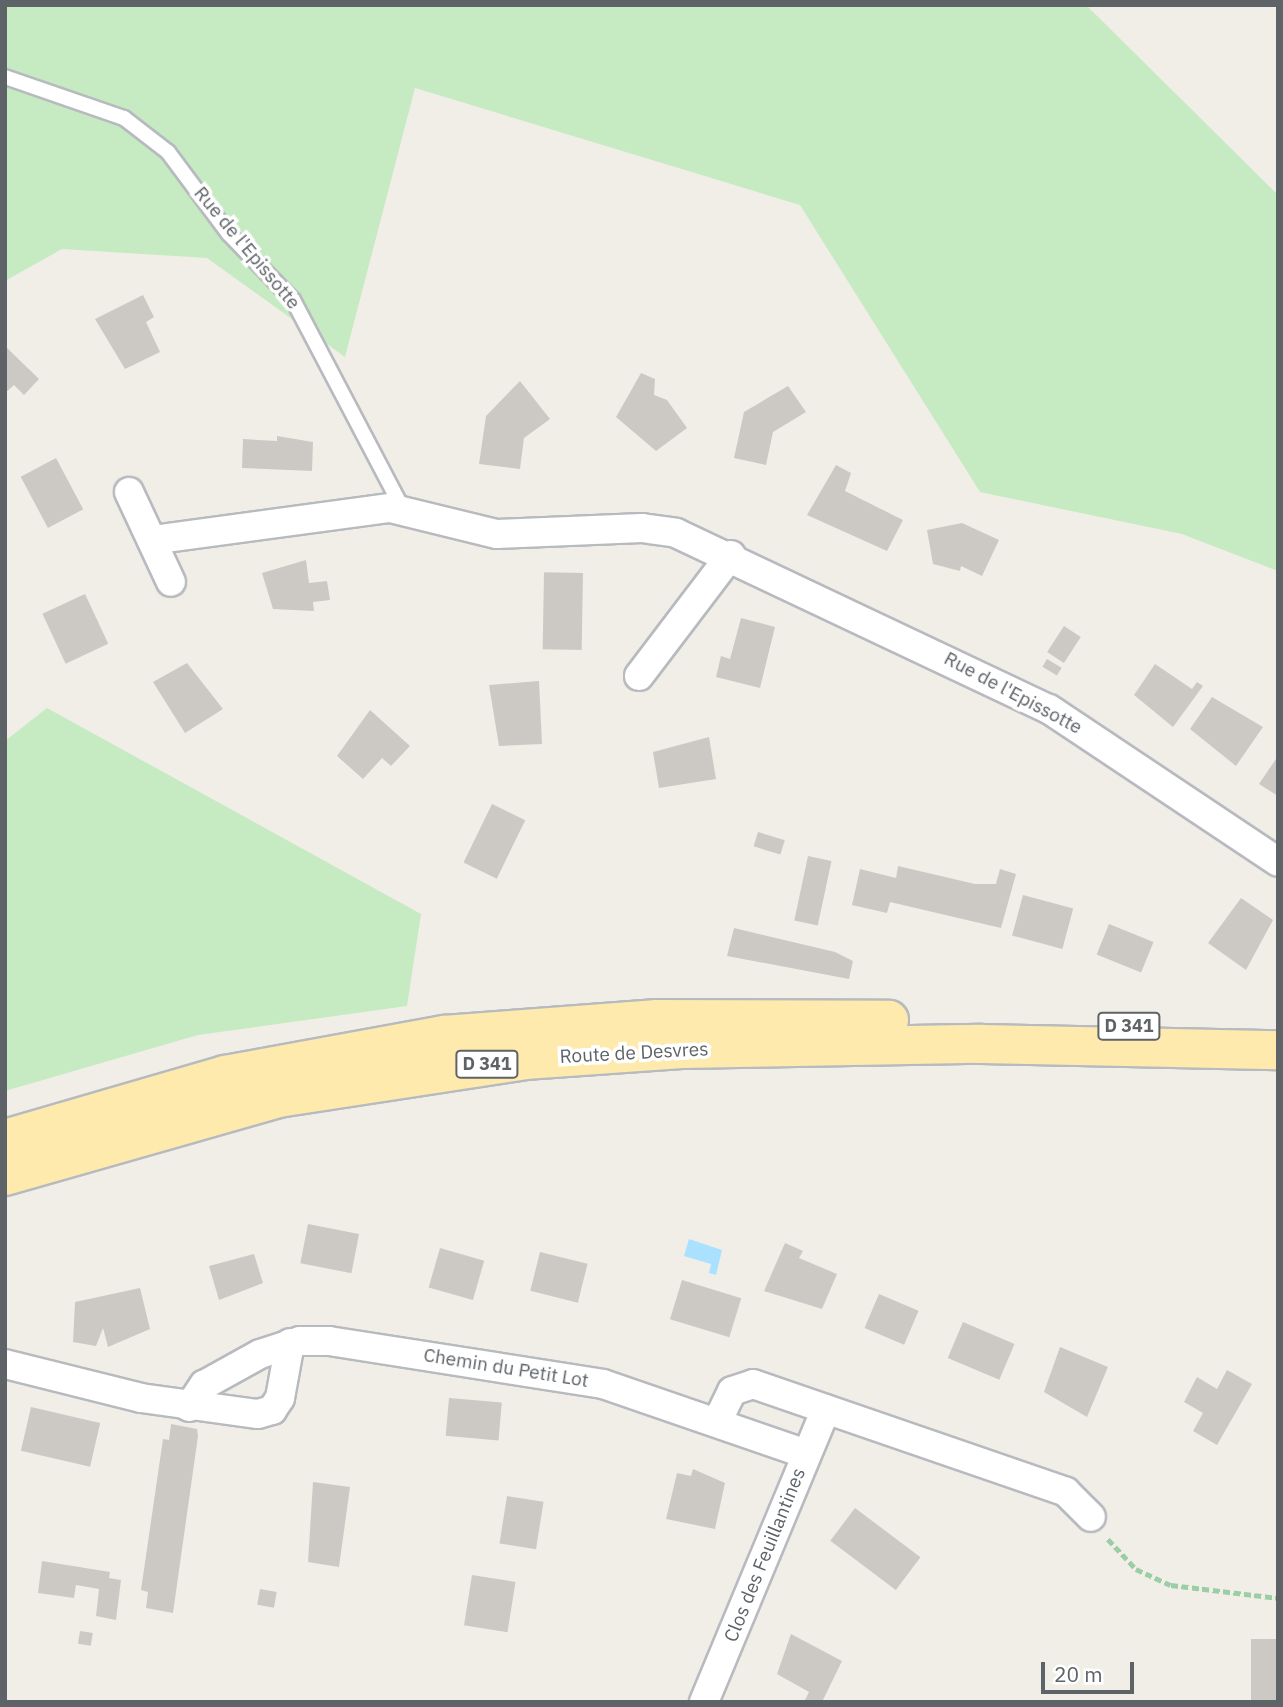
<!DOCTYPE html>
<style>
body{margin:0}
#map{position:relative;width:1283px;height:1707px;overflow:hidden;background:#f1eee7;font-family:"IBM Plex Sans",sans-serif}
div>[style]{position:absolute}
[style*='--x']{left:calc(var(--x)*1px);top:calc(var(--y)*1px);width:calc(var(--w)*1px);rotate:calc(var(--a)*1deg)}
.green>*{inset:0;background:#c6eac2}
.water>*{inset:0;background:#a9e1ff}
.building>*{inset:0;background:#ccc9c4;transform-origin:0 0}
.path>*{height:4.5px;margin-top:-2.25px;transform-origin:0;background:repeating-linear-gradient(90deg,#9ccea6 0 7px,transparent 0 10.5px)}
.roads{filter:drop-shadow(2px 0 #b7babe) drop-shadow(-2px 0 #b7babe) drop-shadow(0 2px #b7babe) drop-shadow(0 -2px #b7babe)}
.lane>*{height:14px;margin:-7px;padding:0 7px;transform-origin:7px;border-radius:7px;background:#fff}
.street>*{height:28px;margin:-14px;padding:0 14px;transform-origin:14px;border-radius:14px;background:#fff}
.primary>*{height:38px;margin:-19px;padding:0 19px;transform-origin:19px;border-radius:19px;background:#ffeaae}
span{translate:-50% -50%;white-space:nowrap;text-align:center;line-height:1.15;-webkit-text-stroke:7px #fff;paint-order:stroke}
.shield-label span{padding:2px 5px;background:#fff;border:2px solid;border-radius:5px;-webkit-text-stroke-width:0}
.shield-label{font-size:18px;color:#5e6368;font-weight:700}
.street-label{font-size:19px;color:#5e6368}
.frame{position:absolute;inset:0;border:7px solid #5e6368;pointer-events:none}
.scale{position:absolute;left:1041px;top:1662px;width:93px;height:32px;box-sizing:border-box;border:4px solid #5e6368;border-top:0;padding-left:9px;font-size:21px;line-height:24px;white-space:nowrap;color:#5e6368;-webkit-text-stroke:5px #fff;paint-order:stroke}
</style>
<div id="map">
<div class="green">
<i style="clip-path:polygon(5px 5px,1086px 5px,1278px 195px,1278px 571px,1182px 534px,980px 492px,800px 205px,415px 88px,345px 357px,207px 258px,62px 249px,5px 281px)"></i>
<i style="clip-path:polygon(47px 708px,421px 914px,407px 1006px,198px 1035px,5px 1091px,5px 741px)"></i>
</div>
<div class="water">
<i style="clip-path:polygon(689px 1239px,722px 1250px,716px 1275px,709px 1273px,711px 1264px,684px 1256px)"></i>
</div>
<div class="building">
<i style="clip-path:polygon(143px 295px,154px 317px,146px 322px,160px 352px,125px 369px,95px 319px)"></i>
<i style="clip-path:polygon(5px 346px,39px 379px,24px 395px,14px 385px,5px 393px)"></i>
<i style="clip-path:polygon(641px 373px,655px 379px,654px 395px,667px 400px,687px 428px,656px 451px,616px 417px)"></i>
<i style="clip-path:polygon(520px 381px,550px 419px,524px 438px,520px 469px,479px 464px,486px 416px)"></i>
<i style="clip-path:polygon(788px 386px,806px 412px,773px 432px,766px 465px,734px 458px,744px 412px)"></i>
<i style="clip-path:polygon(277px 436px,313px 442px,312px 471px,242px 468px,243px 439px,277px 441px)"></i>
<i style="left:56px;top:458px;width:58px;height:40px;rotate:62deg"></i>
<i style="clip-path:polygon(836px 465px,851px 473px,845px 491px,903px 520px,887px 551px,807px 515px)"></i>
<i style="clip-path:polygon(962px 523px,999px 540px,982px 576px,961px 566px,960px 571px,933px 564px,927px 530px)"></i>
<i style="clip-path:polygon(306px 560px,309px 583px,327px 581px,330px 600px,313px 602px,314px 611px,273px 609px,262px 573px)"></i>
<i style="left:583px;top:573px;width:77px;height:39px;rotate:91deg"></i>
<i style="left:85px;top:594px;width:55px;height:47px;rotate:65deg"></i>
<i style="clip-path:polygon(741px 618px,775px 627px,760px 688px,716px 677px,721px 656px,730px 659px)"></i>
<i style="left:1064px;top:626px;width:20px;height:31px;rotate:33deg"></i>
<i style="left:1047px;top:659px;width:17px;height:9px;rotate:31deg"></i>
<i style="clip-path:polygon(187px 663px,223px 709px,185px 733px,153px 682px)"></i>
<i style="clip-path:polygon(1155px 664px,1192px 689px,1197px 682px,1203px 686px,1173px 727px,1134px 695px)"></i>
<i style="clip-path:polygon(539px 681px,542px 744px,499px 746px,489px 685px)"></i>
<i style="clip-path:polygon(1212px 697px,1263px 727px,1236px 766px,1190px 729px)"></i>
<i style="clip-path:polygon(370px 710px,410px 746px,391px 766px,382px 758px,363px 779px,337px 756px)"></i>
<i style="clip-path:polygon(709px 737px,716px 779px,659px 788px,653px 752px)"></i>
<i style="clip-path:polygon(1278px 756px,1278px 796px,1259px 784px)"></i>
<i style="left:492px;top:804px;width:37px;height:65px;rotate:26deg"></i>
<i style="left:758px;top:832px;width:28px;height:15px;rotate:17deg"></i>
<i style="left:808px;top:856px;width:24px;height:66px;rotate:12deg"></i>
<i style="clip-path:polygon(898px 866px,975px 884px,996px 884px,1000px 869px,1016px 874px,1001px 928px,890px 902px,887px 913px,852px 905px,860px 869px,896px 878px)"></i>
<i style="left:1023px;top:895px;width:52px;height:42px;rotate:15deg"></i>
<i style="clip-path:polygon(1241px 898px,1273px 920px,1246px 970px,1208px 943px)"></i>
<i style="left:1109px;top:924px;width:48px;height:33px;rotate:22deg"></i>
<i style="clip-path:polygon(734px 928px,835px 952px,853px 961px,849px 979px,727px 956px)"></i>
<i style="left:308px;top:1224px;width:52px;height:40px;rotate:11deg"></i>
<i style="clip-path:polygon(785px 1243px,803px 1251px,799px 1258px,837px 1274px,822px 1309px,764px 1291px)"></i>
<i style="left:440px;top:1248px;width:46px;height:41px;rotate:16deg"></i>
<i style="left:540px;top:1252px;width:49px;height:40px;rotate:14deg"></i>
<i style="clip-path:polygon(254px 1254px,263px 1283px,219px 1300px,209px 1266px)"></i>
<i style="left:682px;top:1280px;width:62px;height:41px;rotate:17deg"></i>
<i style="clip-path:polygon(140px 1288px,150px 1329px,108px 1347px,103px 1328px,96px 1346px,73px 1342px,75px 1302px)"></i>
<i style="left:879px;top:1294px;width:43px;height:37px;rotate:23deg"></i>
<i style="left:963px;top:1322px;width:56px;height:39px;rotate:23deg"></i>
<i style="clip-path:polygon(1060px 1347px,1108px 1367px,1087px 1417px,1044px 1392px)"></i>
<i style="clip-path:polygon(1227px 1370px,1252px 1384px,1217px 1445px,1193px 1431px,1203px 1413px,1184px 1402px,1197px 1377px,1217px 1389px)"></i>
<i style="left:449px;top:1398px;width:53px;height:38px;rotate:5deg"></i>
<i style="left:31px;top:1407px;width:71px;height:45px;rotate:13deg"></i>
<i style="clip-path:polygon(171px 1424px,197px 1429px,198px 1436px,173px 1613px,146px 1608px,148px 1592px,141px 1590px,163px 1439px,169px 1440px)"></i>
<i style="clip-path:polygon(693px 1469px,725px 1483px,715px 1529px,666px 1519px,677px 1473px,691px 1476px)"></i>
<i style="clip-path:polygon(313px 1482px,350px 1487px,339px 1567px,308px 1562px)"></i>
<i style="left:507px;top:1496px;width:37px;height:48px;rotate:9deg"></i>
<i style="left:855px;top:1508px;width:82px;height:41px;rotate:37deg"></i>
<i style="clip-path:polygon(42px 1561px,110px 1572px,109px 1578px,121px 1580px,116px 1620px,96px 1616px,99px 1589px,76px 1585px,74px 1598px,38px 1593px)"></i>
<i style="left:472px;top:1575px;width:44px;height:51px;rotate:9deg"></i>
<i style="left:260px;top:1589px;width:17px;height:16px;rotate:10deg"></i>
<i style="left:80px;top:1631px;width:13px;height:13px;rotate:9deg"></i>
<i style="clip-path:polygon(791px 1634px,842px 1661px,822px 1702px,804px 1702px,809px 1692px,777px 1674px)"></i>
<i style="left:1251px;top:1639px;width:27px;height:63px"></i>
</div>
<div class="path">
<i style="--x:1108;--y:1539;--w:41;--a:47"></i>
<i style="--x:1136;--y:1569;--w:38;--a:25"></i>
<i style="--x:1171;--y:1585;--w:108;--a:6.9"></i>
</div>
<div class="roads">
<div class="lane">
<i style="--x:5;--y:77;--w:126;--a:19"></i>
<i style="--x:124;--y:118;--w:56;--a:37.7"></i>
<i style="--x:168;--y:152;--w:102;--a:53.4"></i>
<i style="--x:229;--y:234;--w:92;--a:45.9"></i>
<i style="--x:293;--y:300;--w:235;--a:62.3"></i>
</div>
<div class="street">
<i style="--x:129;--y:492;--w:99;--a:65"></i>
<i style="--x:152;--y:540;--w:240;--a:-7.7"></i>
<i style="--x:390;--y:508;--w:110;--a:13.7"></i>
<i style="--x:497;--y:534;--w:145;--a:-2.4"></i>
<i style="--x:642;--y:528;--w:34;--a:8"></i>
<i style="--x:676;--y:533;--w:412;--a:25.3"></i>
<i style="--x:1049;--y:709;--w:275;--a:33.7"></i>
<i style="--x:639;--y:676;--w:152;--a:-52.8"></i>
<i style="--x:5;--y:1364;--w:140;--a:14"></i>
<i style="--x:141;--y:1398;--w:118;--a:7.8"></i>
<i style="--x:258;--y:1414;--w:15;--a:-16"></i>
<i style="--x:272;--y:1410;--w:14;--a:-56"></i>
<i style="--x:280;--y:1398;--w:56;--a:-79.7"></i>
<i style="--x:189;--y:1407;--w:27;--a:-56"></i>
<i style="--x:204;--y:1385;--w:64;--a:-29"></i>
<i style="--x:260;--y:1354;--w:42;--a:-18"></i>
<i style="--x:300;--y:1341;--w:29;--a:0"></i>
<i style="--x:329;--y:1341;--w:277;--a:8.9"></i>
<i style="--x:603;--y:1384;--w:215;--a:19"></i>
<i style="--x:717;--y:1422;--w:34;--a:-64"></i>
<i style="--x:732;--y:1391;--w:22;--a:-18"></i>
<i style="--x:753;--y:1384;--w:331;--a:19"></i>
<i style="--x:1066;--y:1492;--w:35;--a:45"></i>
<i style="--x:704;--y:1702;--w:317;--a:-67.4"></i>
</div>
<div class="primary">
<i style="--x:5;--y:1139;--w:229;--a:-16.2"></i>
<i style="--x:225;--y:1075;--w:223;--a:-10.4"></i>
<i style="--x:444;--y:1035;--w:214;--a:-4.3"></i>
<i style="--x:657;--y:1019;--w:232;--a:0.2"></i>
<i style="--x:5;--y:1176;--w:284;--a:-15.9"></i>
<i style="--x:278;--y:1098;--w:250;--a:-8.7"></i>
<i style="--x:525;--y:1060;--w:157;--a:-4"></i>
<i style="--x:682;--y:1049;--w:299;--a:-1"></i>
<i style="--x:981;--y:1044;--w:297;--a:1.2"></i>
</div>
</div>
<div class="shield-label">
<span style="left:1129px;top:1026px">D 341</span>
<span style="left:487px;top:1064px">D 341</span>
</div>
<div class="street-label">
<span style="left:247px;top:248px;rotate:50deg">Rue de l'Epissotte</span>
<span style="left:1013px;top:693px;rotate:28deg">Rue de l'Epissotte</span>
<span style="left:634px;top:1053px;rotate:-3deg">Route de Desvres</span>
<span style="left:506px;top:1368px;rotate:9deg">Chemin du Petit Lot</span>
<span style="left:765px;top:1555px;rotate:-68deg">Clos des Feuillantines</span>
</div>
<div class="frame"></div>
<div class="scale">20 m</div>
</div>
